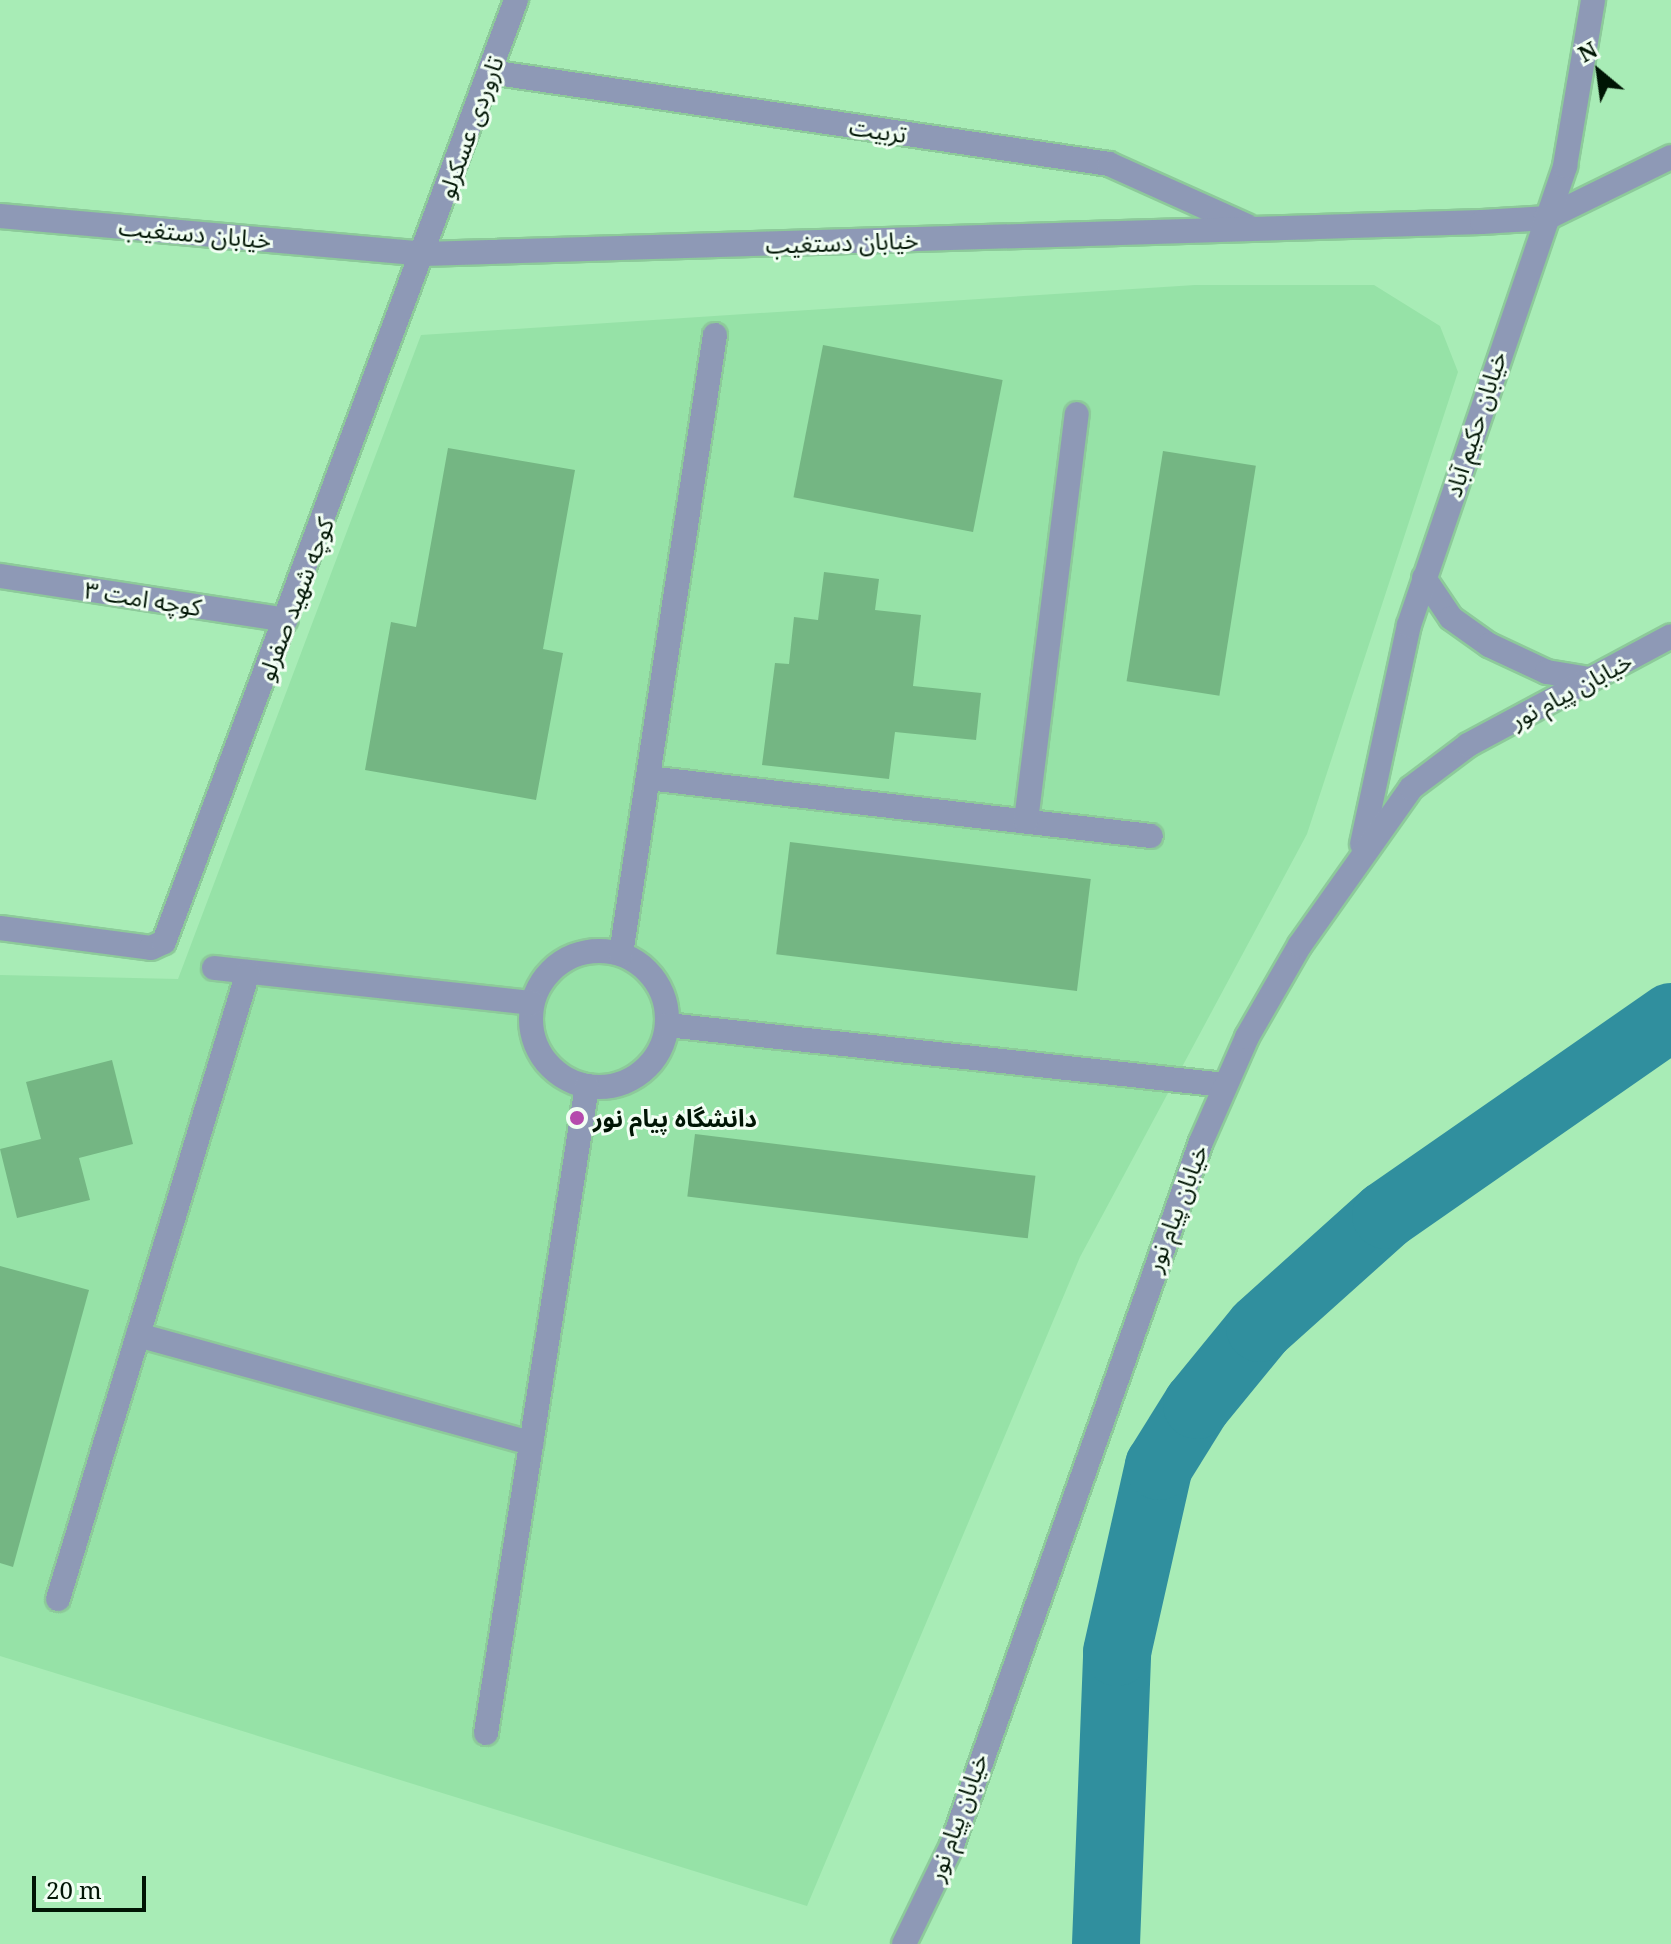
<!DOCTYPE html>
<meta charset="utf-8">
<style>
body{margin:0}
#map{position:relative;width:1671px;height:1944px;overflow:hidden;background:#a8ecb6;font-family:"Noto Serif","Noto Sans Arabic",serif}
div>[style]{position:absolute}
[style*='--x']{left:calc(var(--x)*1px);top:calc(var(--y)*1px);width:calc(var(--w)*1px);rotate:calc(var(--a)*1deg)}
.built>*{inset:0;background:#96e2a7}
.river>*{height:68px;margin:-34px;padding:0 34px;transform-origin:34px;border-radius:34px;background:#308f9e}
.building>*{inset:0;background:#74b683;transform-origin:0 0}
.roads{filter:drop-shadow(2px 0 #8dca9a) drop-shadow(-2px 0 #8dca9a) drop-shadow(0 2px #8dca9a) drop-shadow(0 -2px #8dca9a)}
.minor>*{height:24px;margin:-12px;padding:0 12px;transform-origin:12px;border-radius:12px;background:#8e99b6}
.minor>.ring{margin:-12px;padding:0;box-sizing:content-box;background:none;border:24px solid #8e99b6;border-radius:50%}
.dots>*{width:22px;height:22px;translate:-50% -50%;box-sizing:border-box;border:4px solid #f1fef3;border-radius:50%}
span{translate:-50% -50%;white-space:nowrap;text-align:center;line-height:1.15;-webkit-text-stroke:6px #f1fef3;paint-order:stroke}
.street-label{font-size:24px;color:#001504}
.poi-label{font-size:24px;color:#001504;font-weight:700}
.left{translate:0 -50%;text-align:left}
.north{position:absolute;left:1559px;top:32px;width:80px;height:80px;-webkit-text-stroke:6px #f1fef3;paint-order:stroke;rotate:331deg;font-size:22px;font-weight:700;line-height:32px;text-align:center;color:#001504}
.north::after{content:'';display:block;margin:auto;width:28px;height:36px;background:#001504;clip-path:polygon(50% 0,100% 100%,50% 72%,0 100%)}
.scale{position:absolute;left:32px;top:1876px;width:114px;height:36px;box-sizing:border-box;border:4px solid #001504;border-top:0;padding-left:10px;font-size:24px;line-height:28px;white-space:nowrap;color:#001504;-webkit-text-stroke:6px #f1fef3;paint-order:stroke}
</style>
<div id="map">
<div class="built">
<i style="clip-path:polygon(1195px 285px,1374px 285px,1440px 326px,1458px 372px,1307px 834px,1080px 1257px,807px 1906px,0 1656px,0 975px,178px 979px,421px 335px)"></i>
</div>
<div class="river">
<i style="--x:1106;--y:1944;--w:292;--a:-87.8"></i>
<i style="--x:1117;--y:1652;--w:191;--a:-77.3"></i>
<i style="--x:1159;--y:1466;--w:72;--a:-58.1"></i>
<i style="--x:1197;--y:1405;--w:99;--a:-50.7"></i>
<i style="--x:1260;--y:1328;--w:169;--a:-41.9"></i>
<i style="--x:1386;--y:1215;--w:347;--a:-34.8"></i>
</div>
<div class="building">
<i style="left:823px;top:345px;width:183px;height:155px;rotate:11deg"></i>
<i style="clip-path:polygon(448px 448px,575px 470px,543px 649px,563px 653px,536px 800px,365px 770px,391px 622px,416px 627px)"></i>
<i style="left:1163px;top:451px;width:94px;height:233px;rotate:9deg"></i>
<i style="clip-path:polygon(824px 572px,879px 579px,875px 610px,921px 615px,913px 686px,981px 693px,976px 740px,895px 732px,889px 779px,762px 765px,775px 663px,789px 664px,794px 617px,818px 620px)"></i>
<i style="left:790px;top:842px;width:303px;height:113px;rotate:7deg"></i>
<i style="clip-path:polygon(112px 1060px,133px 1144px,79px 1158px,90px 1200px,17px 1218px,0 1149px,41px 1139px,26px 1082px)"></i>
<i style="left:695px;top:1134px;width:343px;height:63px;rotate:7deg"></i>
<i style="clip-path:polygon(0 1266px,89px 1290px,13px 1567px,0 1563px)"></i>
</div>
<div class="roads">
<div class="minor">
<i style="--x:490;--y:72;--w:626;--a:8.45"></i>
<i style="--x:1109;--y:164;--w:151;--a:24.2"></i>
<i style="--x:0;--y:216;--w:425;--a:5.1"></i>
<i style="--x:423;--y:254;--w:1059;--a:-1.73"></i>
<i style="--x:1482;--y:222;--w:65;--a:-3.5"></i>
<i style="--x:1547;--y:218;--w:138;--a:-26.2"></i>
<i style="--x:0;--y:576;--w:289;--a:8.7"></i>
<i style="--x:1424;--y:578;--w:48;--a:56"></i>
<i style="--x:1451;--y:618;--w:47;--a:35.4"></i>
<i style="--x:1489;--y:645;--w:64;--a:25"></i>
<i style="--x:1547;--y:672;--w:43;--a:9.5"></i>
<i style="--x:648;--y:778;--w:506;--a:6.58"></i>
<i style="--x:1026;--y:821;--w:410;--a:-82.9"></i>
<i style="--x:1362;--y:844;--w:224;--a:-77.9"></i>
<i style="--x:1409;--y:625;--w:485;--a:-71.2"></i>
<i style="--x:1565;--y:166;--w:168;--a:-80.4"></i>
<i style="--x:0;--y:928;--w:152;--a:7.5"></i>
<i style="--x:151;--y:948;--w:14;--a:-25"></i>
<i style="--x:164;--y:942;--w:1006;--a:-69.51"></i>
<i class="ring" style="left:531px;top:951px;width:112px;height:112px"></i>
<i style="--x:621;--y:954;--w:626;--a:-81.37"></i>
<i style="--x:214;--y:968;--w:320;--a:6.3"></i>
<i style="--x:667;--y:1025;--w:561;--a:6.14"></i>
<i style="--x:138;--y:1335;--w:408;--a:15.4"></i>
<i style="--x:58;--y:1599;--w:655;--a:-73.14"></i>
<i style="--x:486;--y:1733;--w:655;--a:-81.13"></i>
<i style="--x:904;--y:1944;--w:110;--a:-64.1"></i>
<i style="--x:952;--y:1845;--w:746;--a:-70.5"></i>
<i style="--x:1201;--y:1142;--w:115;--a:-66.3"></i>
<i style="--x:1247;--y:1037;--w:106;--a:-60.1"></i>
<i style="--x:1300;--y:945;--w:192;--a:-54.7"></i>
<i style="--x:1411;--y:788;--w:71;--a:-37"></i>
<i style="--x:1468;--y:745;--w:230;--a:-28.2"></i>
</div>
</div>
<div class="dots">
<i style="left:577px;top:1118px;background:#b54bad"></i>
</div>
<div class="street-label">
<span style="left:470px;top:127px;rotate:-70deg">تاروردی عسکرلو</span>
<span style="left:878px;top:130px;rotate:8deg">تربیت</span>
<span style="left:195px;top:233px;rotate:5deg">خیابان دستغیب</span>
<span style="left:842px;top:242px;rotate:-2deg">خیابان دستغیب</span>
<span style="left:1475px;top:424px;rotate:-72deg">خیابان حکیم آباد</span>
<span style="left:143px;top:598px;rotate:9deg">کوچه امت ۳</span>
<span style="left:295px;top:599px;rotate:-69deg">کوچه شهید صفرلو</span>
<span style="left:1571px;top:690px;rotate:-28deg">خیابان پیام نور</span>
<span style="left:1176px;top:1208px;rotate:-69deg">خیابان پیام نور</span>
<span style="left:957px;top:1817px;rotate:-70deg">خیابان پیام نور</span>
</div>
<div class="poi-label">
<span class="left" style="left:593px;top:1118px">دانشگاه پیام نور</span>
</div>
<div class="north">N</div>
<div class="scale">20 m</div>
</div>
